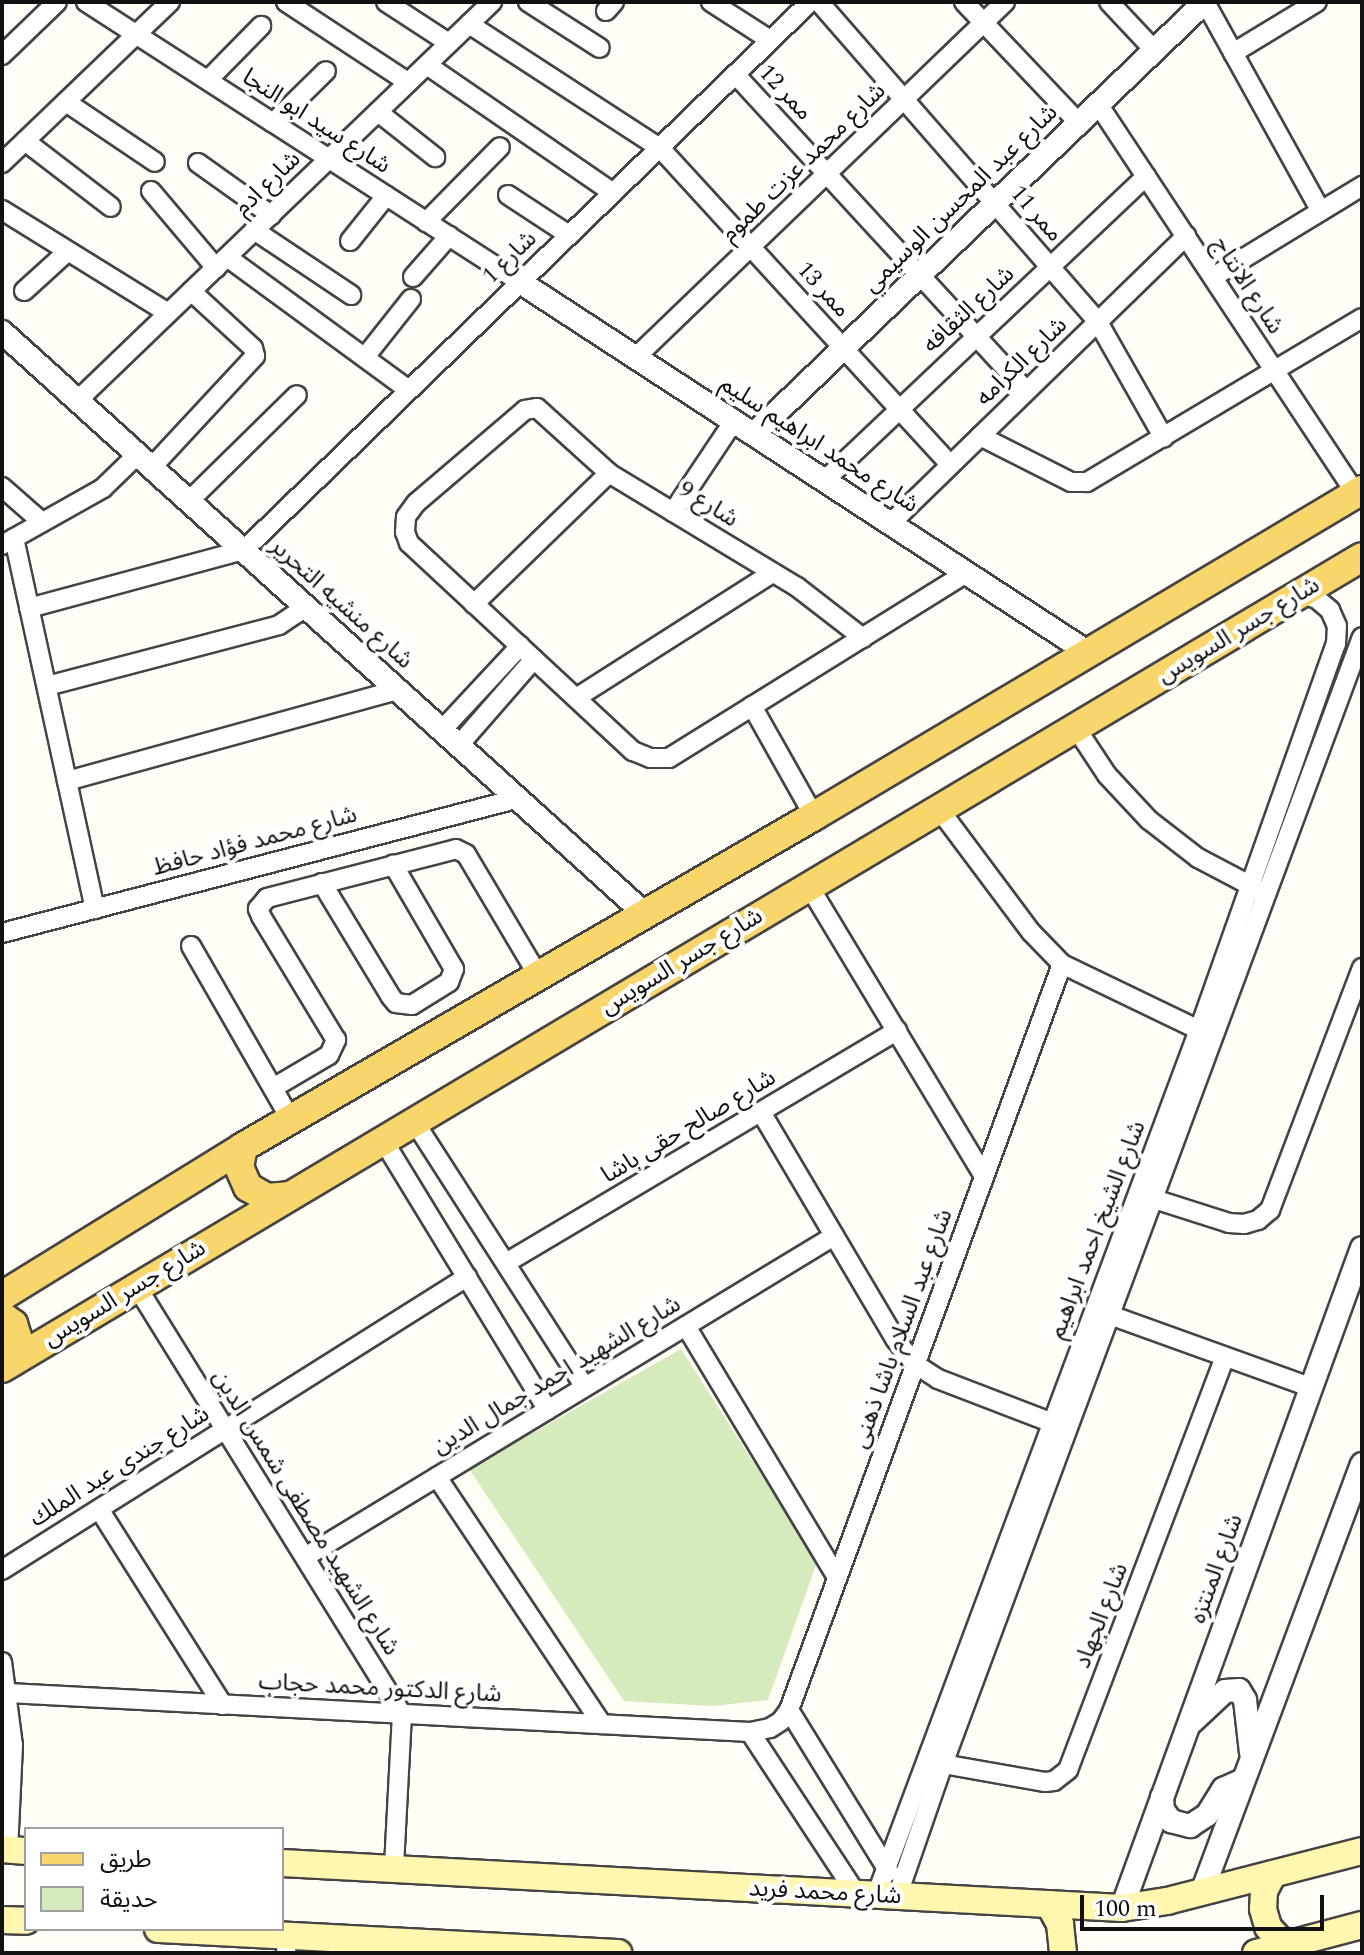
<!DOCTYPE html>
<meta charset="utf-8">
<style>
body{margin:0}
#map{position:relative;width:1364px;height:1955px;overflow:hidden;background:#fffdf5;font-family:Spectral,"Noto Sans Arabic",serif}
div>[style]{position:absolute}
[style*='--x']{left:calc(var(--x)*1px);top:calc(var(--y)*1px);width:calc(var(--w)*1px);rotate:calc(var(--a)*1deg)}
.green>*{inset:0;background:#d5ebbd}
.roads{filter:drop-shadow(2px 0 #444) drop-shadow(-2px 0 #444) drop-shadow(0 2px #444) drop-shadow(0 -2px #444)}
.minor>*{height:18px;margin:-9px;padding:0 9px;transform-origin:9px;border-radius:9px;background:#fff}
.tertiary>*{height:22px;margin:-11px;padding:0 11px;transform-origin:11px;border-radius:11px;background:#fff}
.secondary>*{height:26px;margin:-13px;padding:0 13px;transform-origin:13px;border-radius:13px;background:#fff6b0}
.primary>*{height:28px;margin:-14px;padding:0 14px;transform-origin:14px;border-radius:14px;background:#f9d66b}
span{translate:-50% -50%;white-space:nowrap;text-align:center;line-height:1.15;-webkit-text-stroke:8px #fff;paint-order:stroke}
.street-label{font-size:24px;color:#111}
.frame{position:absolute;inset:0;border:4px solid #111;pointer-events:none}
.legend{position:absolute;left:24px;top:1827px;width:260px;height:104px;box-sizing:border-box;background:#fff;border:2px solid #a0a0a0;margin:0;padding:10px 14px;list-style:none;font-size:24px;color:#111}
.legend li{display:flex;align-items:center;gap:16px;height:40px}
.legend b{width:40px;border:2px solid #a0a0a0}
.scale{position:absolute;left:1080px;top:1895px;width:244px;height:36px;box-sizing:border-box;border:4px solid #111;border-top:0;padding-left:10px;font-size:24px;line-height:28px;white-space:nowrap;color:#111;-webkit-text-stroke:6px #fff;paint-order:stroke}
</style>
<div id="map">
<div class="green">
<i style="clip-path:polygon(681px 1349px,817px 1562px,768px 1700px,713px 1706px,624px 1701px,469px 1469px)"></i>
</div>
<div class="roads">
<div class="minor">
<i style="--x:86;--y:2;--w:516;--a:32.83"></i>
<i style="--x:286;--y:2;--w:146;--a:33.3"></i>
<i style="--x:386;--y:2;--w:75;--a:33.1"></i>
<i style="--x:528;--y:2;--w:85;--a:32.6"></i>
<i style="--x:711;--y:2;--w:70;--a:32.8"></i>
<i style="--x:819;--y:2;--w:425;--a:48.9"></i>
<i style="--x:1098;--y:322;--w:133;--a:60.4"></i>
<i style="--x:964;--y:2;--w:167;--a:46.5"></i>
<i style="--x:1109;--y:2;--w:66;--a:46.8"></i>
<i style="--x:1205;--y:2;--w:239;--a:61"></i>
<i style="--x:606;--y:11;--w:12;--a:-48"></i>
<i style="--x:469;--y:24;--w:228;--a:33"></i>
<i style="--x:660;--y:148;--w:430;--a:47.5"></i>
<i style="--x:1233;--y:53;--w:98;--a:-31.3"></i>
<i style="--x:2;--y:55;--w:76;--a:-43.9"></i>
<i style="--x:427;--y:65;--w:226;--a:34.5"></i>
<i style="--x:735;--y:74;--w:430;--a:47.4"></i>
<i style="--x:208;--y:80;--w:76;--a:-45.5"></i>
<i style="--x:66;--y:102;--w:107;--a:34"></i>
<i style="--x:1098;--y:104;--w:468;--a:56.5"></i>
<i style="--x:378;--y:112;--w:73;--a:38.3"></i>
<i style="--x:273;--y:123;--w:74;--a:-44.5"></i>
<i style="--x:25;--y:141;--w:108;--a:37.5"></i>
<i style="--x:2;--y:163;--w:233;--a:-43.8"></i>
<i style="--x:198;--y:163;--w:90;--a:35.5"></i>
<i style="--x:151;--y:191;--w:101;--a:49.8"></i>
<i style="--x:508;--y:195;--w:73;--a:33.3"></i>
<i style="--x:2;--y:210;--w:195;--a:31.8"></i>
<i style="--x:426;--y:222;--w:105;--a:-45.4"></i>
<i style="--x:254;--y:230;--w:117;--a:33.8"></i>
<i style="--x:350;--y:241;--w:58;--a:-51.3"></i>
<i style="--x:227;--y:257;--w:225;--a:36.2"></i>
<i style="--x:413;--y:277;--w:55;--a:-48.7"></i>
<i style="--x:1213;--y:277;--w:175;--a:-31.4"></i>
<i style="--x:24;--y:291;--w:59;--a:-42.3"></i>
<i style="--x:365;--y:357;--w:74;--a:-51.6"></i>
<i style="--x:636;--y:357;--w:512;--a:-43.89"></i>
<i style="--x:77;--y:401;--w:576;--a:-43.87"></i>
<i style="--x:980;--y:436;--w:102;--a:26.8"></i>
<i style="--x:1071;--y:482;--w:16;--a:0"></i>
<i style="--x:1087;--y:482;--w:320;--a:-30.8"></i>
<i style="--x:151;--y:468;--w:153;--a:-47.1"></i>
<i style="--x:255;--y:356;--w:8;--a:-104"></i>
<i style="--x:253;--y:348;--w:84;--a:-137.4"></i>
<i style="--x:825;--y:480;--w:442;--a:-43.4"></i>
<i style="--x:2;--y:487;--w:53;--a:41.2"></i>
<i style="--x:189;--y:501;--w:151;--a:-44.5"></i>
<i style="--x:673;--y:512;--w:110;--a:-56.2"></i>
<i style="--x:891;--y:523;--w:412;--a:-44.2"></i>
<i style="--x:14;--y:538;--w:380;--a:77.7"></i>
<i style="--x:2;--y:545;--w:116;--a:-29.4"></i>
<i style="--x:103;--y:488;--w:47;--a:-44.1"></i>
<i style="--x:474;--y:604;--w:188;--a:-44.1"></i>
<i style="--x:29;--y:608;--w:223;--a:-15.1"></i>
<i style="--x:244;--y:550;--w:788;--a:-44.07"></i>
<i style="--x:863;--y:638;--w:83;--a:-142.3"></i>
<i style="--x:797;--y:587;--w:220;--a:-148.8"></i>
<i style="--x:609;--y:473;--w:97;--a:-137.9"></i>
<i style="--x:537;--y:408;--w:12;--a:171"></i>
<i style="--x:525;--y:410;--w:143;--a:139.5"></i>
<i style="--x:416;--y:503;--w:17;--a:126"></i>
<i style="--x:406;--y:517;--w:15;--a:94"></i>
<i style="--x:405;--y:532;--w:12;--a:70"></i>
<i style="--x:409;--y:543;--w:306;--a:42.9"></i>
<i style="--x:633;--y:751;--w:18;--a:22"></i>
<i style="--x:650;--y:758;--w:19;--a:0"></i>
<i style="--x:669;--y:758;--w:352;--a:-31.9"></i>
<i style="--x:47;--y:686;--w:240;--a:-14.7"></i>
<i style="--x:279;--y:625;--w:22;--a:-34"></i>
<i style="--x:297;--y:613;--w:11;--a:-49"></i>
<i style="--x:576;--y:698;--w:232;--a:-32.5"></i>
<i style="--x:752;--y:706;--w:126;--a:60.6"></i>
<i style="--x:1076;--y:728;--w:56;--a:56.6"></i>
<i style="--x:1107;--y:775;--w:62;--a:47"></i>
<i style="--x:1149;--y:820;--w:62;--a:37.8"></i>
<i style="--x:1198;--y:858;--w:69;--a:27.7"></i>
<i style="--x:442;--y:730;--w:115;--a:-47.1"></i>
<i style="--x:459;--y:745;--w:114;--a:-48.9"></i>
<i style="--x:67;--y:781;--w:342;--a:-15.4"></i>
<i style="--x:939;--y:809;--w:154;--a:53.2"></i>
<i style="--x:1031;--y:932;--w:45;--a:45.9"></i>
<i style="--x:1062;--y:964;--w:152;--a:25.7"></i>
<i style="--x:322;--y:883;--w:133;--a:58.8"></i>
<i style="--x:391;--y:997;--w:8;--a:50"></i>
<i style="--x:396;--y:1003;--w:16;--a:7"></i>
<i style="--x:412;--y:1005;--w:44;--a:-31.9"></i>
<i style="--x:449;--y:982;--w:14;--a:-69"></i>
<i style="--x:454;--y:969;--w:121;--a:-120.2"></i>
<i style="--x:809;--y:886;--w:339;--a:58.9"></i>
<i style="--x:2;--y:933;--w:535;--a:-14.61"></i>
<i style="--x:191;--y:946;--w:201;--a:60.1"></i>
<i style="--x:273;--y:1088;--w:65;--a:-30.5"></i>
<i style="--x:329;--y:1055;--w:17;--a:-65"></i>
<i style="--x:336;--y:1040;--w:145;--a:-121.2"></i>
<i style="--x:261;--y:916;--w:8;--a:-113"></i>
<i style="--x:258;--y:909;--w:14;--a:-51"></i>
<i style="--x:267;--y:898;--w:195;--a:-14.5"></i>
<i style="--x:456;--y:849;--w:11;--a:27"></i>
<i style="--x:466;--y:854;--w:143;--a:59.3"></i>
<i style="--x:761;--y:1112;--w:265;--a:59.4"></i>
<i style="--x:896;--y:1340;--w:31;--a:52"></i>
<i style="--x:915;--y:1364;--w:27;--a:33"></i>
<i style="--x:938;--y:1379;--w:134;--a:21"></i>
<i style="--x:414;--y:1121;--w:316;--a:57.3"></i>
<i style="--x:383;--y:1140;--w:316;--a:58.6"></i>
<i style="--x:1154;--y:1199;--w:79;--a:17.7"></i>
<i style="--x:1229;--y:1223;--w:15;--a:4"></i>
<i style="--x:1244;--y:1224;--w:15;--a:-16"></i>
<i style="--x:1258;--y:1220;--w:16;--a:-40"></i>
<i style="--x:1270;--y:1210;--w:259;--a:-69.2"></i>
<i style="--x:506;--y:1263;--w:455;--a:-30.7"></i>
<i style="--x:137;--y:1287;--w:503;--a:58.18"></i>
<i style="--x:402;--y:1714;--w:154;--a:93"></i>
<i style="--x:1110;--y:1315;--w:213;--a:19.8"></i>
<i style="--x:686;--y:1326;--w:293;--a:59"></i>
<i style="--x:437;--y:1477;--w:297;--a:56.3"></i>
<i style="--x:99;--y:1509;--w:232;--a:57.7"></i>
<i style="--x:305;--y:1557;--w:619;--a:-31.25"></i>
<i style="--x:2;--y:1570;--w:550;--a:-32.22"></i>
<i style="--x:2;--y:1662;--w:84;--a:82.5"></i>
<i style="--x:13;--y:1745;--w:105;--a:92.7"></i>
<i style="--x:8;--y:1693;--w:743;--a:3.01"></i>
<i style="--x:750;--y:1732;--w:20;--a:-11"></i>
<i style="--x:770;--y:1728;--w:13;--a:-32"></i>
<i style="--x:781;--y:1721;--w:14;--a:-54"></i>
<i style="--x:789;--y:1710;--w:794;--a:-69.9"></i>
<i style="--x:789;--y:1710;--w:190;--a:58.3"></i>
<i style="--x:750;--y:1732;--w:195;--a:56.7"></i>
<i style="--x:943;--y:1764;--w:104;--a:10"></i>
<i style="--x:1045;--y:1782;--w:9;--a:-6"></i>
<i style="--x:1054;--y:1781;--w:18;--a:-38"></i>
<i style="--x:1068;--y:1770;--w:442;--a:-69.2"></i>
<i style="--x:876;--y:1896;--w:924;--a:-69.55"></i>
<i style="--x:1199;--y:1030;--w:410;--a:-70.5"></i>
<i style="--x:1336;--y:644;--w:18;--a:-87"></i>
<i style="--x:1337;--y:626;--w:17;--a:-114"></i>
<i style="--x:1330;--y:610;--w:17;--a:-140"></i>
<i style="--x:1317;--y:599;--w:16;--a:-162"></i>
<i style="--x:897;--y:1897;--w:141;--a:-70.9"></i>
<i style="--x:943;--y:1764;--w:1202;--a:-69.61"></i>
<i style="--x:286;--y:1953;--w:16;--a:-86"></i>
</div>
<div class="tertiary">
<i style="--x:520;--y:282;--w:679;--a:33.11"></i>
<i style="--x:2;--y:332;--w:867;--a:42.15"></i>
<i style="--x:754;--y:434;--w:625;--a:-43.77"></i>
<i style="--x:1192;--y:1722;--w:45;--a:-43.2"></i>
<i style="--x:1225;--y:1691;--w:14;--a:-4"></i>
<i style="--x:1239;--y:1690;--w:12;--a:59"></i>
<i style="--x:1245;--y:1700;--w:53;--a:83.5"></i>
<i style="--x:1162;--y:1797;--w:13;--a:86"></i>
<i style="--x:1163;--y:1810;--w:14;--a:54"></i>
<i style="--x:1171;--y:1821;--w:20;--a:15"></i>
<i style="--x:1190;--y:1826;--w:20;--a:-33"></i>
<i style="--x:1207;--y:1815;--w:31;--a:-58"></i>
<i style="--x:1223;--y:1789;--w:22;--a:-24"></i>
<i style="--x:1202;--y:1892;--w:457;--a:-69.5"></i>
<i style="--x:1122;--y:1908;--w:702;--a:-70.02"></i>
</div>
<div class="secondary">
<i style="--x:2;--y:1849;--w:24;--a:5"></i>
<i style="--x:282;--y:1863;--w:841;--a:3.07"></i>
<i style="--x:1122;--y:1908;--w:46;--a:-8.8"></i>
<i style="--x:1167;--y:1901;--w:201;--a:-14.4"></i>
<i style="--x:1273;--y:1874;--w:19;--a:118"></i>
<i style="--x:1264;--y:1891;--w:18;--a:93"></i>
<i style="--x:1263;--y:1909;--w:19;--a:74"></i>
<i style="--x:1268;--y:1927;--w:25;--a:47"></i>
<i style="--x:1049;--y:1904;--w:23;--a:61"></i>
<i style="--x:1060;--y:1924;--w:29;--a:84"></i>
<i style="--x:2;--y:1920;--w:24;--a:2"></i>
<i style="--x:158;--y:1929;--w:461;--a:3"></i>
<i style="--x:1256;--y:1953;--w:110;--a:-14.8"></i>
</div>
<div class="primary">
<i style="--x:243;--y:1147;--w:20;--a:101"></i>
<i style="--x:239;--y:1167;--w:22;--a:66"></i>
<i style="--x:248;--y:1187;--w:22;--a:30"></i>
<i style="--x:267;--y:1198;--w:21;--a:-5"></i>
<i style="--x:2;--y:1296;--w:283;--a:-31.7"></i>
<i style="--x:243;--y:1147;--w:660;--a:-30.1"></i>
<i style="--x:814;--y:816;--w:638;--a:-30.75"></i>
<i style="--x:2;--y:1316;--w:14;--a:36"></i>
<i style="--x:13;--y:1324;--w:20;--a:72"></i>
<i style="--x:19;--y:1343;--w:20;--a:110"></i>
<i style="--x:2;--y:1368;--w:1583;--a:-30.81"></i>
</div>
</div>
<div class="street-label">
<span style="left:785px;top:93px;rotate:47deg">ممر 12</span>
<span style="left:316px;top:122px;rotate:33deg">شارع سيد ابو النجا</span>
<span style="left:804px;top:163px;rotate:-44deg">شارع محمد عزت طموم</span>
<span style="left:268px;top:184px;rotate:-44deg">شارع ادم</span>
<span style="left:961px;top:199px;rotate:-44deg">شارع عبد المحسن الوسيمي</span>
<span style="left:1036px;top:214px;rotate:49deg">ممر 11</span>
<span style="left:510px;top:258px;rotate:-44deg">شارع 1</span>
<span style="left:1247px;top:286px;rotate:57deg">شارع الانتاج</span>
<span style="left:823px;top:290px;rotate:48deg">ممر 13</span>
<span style="left:969px;top:310px;rotate:-43deg">شارع الثقافه</span>
<span style="left:1022px;top:362px;rotate:-44deg">شارع الكرامه</span>
<span style="left:819px;top:445px;rotate:33deg">شارع محمد ابراهيم سليم</span>
<span style="left:708px;top:505px;rotate:32deg">شارع 9</span>
<span style="left:341px;top:604px;rotate:42deg">شارع منشيه التحرير</span>
<span style="left:1239px;top:631px;rotate:-31deg">شارع جسر السويس</span>
<span style="left:255px;top:842px;rotate:-15deg">شارع محمد فؤاد حافظ</span>
<span style="left:682px;top:962px;rotate:-31deg">شارع جسر السويس</span>
<span style="left:689px;top:1127px;rotate:-31deg">شارع صالح حقى باشا</span>
<span style="left:1098px;top:1230px;rotate:-69deg">شارع الشيخ احمد ابراهيم</span>
<span style="left:125px;top:1294px;rotate:-31deg">شارع جسر السويس</span>
<span style="left:903px;top:1329px;rotate:-70deg">شارع عبد السلام باشا ذهنى</span>
<span style="left:557px;top:1376px;rotate:-31deg">شارع الشهيد احمد جمال الدين</span>
<span style="left:120px;top:1467px;rotate:-32deg">شارع جندى عبد الملك</span>
<span style="left:305px;top:1513px;rotate:58deg">شارع الشهيد مصطفى شمس الدين</span>
<span style="left:1217px;top:1569px;rotate:-70deg">شارع المنتزه</span>
<span style="left:1102px;top:1616px;rotate:-69deg">شارع الجهاد</span>
<span style="left:380px;top:1689px;rotate:3deg">شارع الدكتور محمد حجاب</span>
<span style="left:825px;top:1893px;rotate:3deg">شارع محمد فريد</span>
</div>
<div class="frame"></div>
<ul class="legend">
<li><b style="height:10px;background:#f9d66b"></b>طريق</li>
<li><b style="height:22px;background:#d5ebbd"></b>حديقة</li>
</ul>
<div class="scale">100 m</div>
</div>
